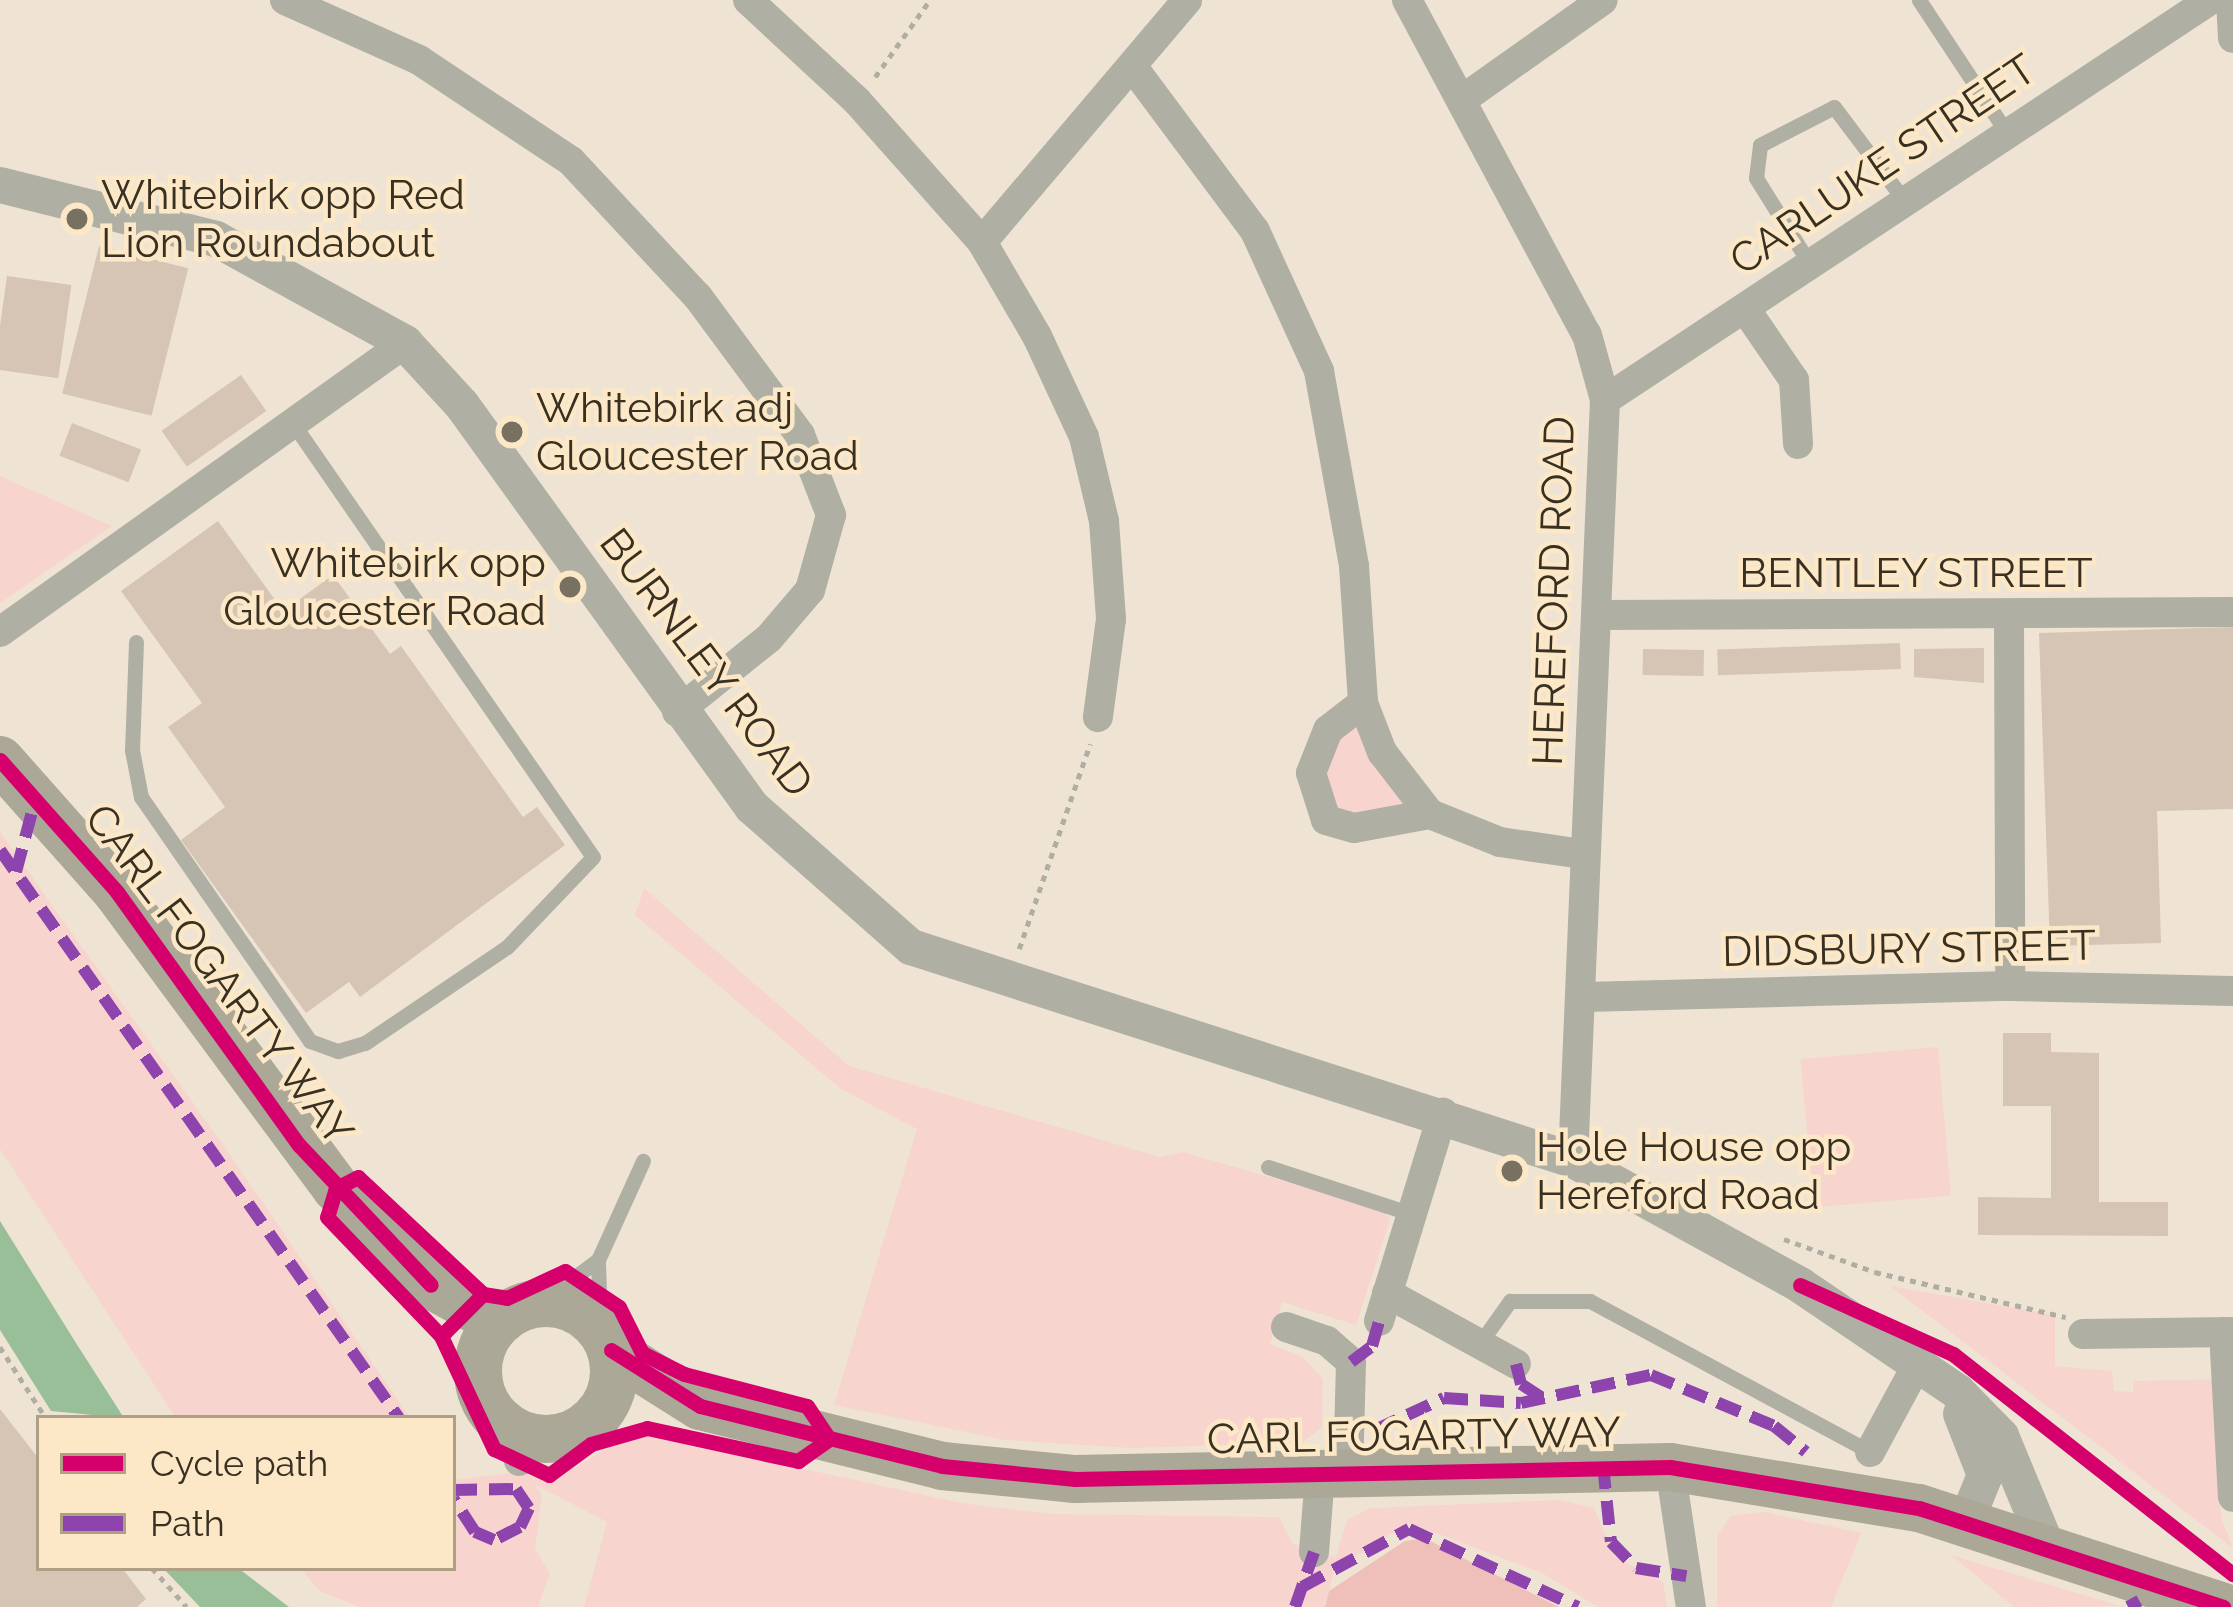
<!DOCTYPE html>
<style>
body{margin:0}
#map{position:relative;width:2233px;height:1607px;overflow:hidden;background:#efe4d3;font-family:Raleway,sans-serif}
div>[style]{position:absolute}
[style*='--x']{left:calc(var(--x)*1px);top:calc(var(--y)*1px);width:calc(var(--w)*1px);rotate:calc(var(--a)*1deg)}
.green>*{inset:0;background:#f7d4ce;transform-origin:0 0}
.forest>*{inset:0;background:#efbfba}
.water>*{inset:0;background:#99bf98}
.building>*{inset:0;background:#d6c4b5;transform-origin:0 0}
.path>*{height:4.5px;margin-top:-2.25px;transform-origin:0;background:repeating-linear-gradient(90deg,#b0aea3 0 6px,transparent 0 12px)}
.service>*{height:15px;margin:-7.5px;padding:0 7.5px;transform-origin:7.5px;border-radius:7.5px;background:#afafa4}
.minor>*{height:30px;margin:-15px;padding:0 15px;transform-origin:15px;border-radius:15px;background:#afafa4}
.tertiary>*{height:36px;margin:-18px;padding:0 18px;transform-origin:18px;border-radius:18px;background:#afafa4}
.trunk>*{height:48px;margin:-24px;padding:0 24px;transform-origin:24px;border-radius:24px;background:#aba898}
.trunk>.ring{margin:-24px;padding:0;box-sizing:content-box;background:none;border:48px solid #aba898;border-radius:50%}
.quiet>*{height:12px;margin-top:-6px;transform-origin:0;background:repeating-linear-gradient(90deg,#8e44ad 0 24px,transparent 0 36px)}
.cycleway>*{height:15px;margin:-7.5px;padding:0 7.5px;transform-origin:7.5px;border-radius:7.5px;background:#d6006c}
.dots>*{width:33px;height:33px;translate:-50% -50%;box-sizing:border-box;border:6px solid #fce8c6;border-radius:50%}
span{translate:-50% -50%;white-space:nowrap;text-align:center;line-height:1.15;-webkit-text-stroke:9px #fce8c6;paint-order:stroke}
.street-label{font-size:42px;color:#383123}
.poi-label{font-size:42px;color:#383123}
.left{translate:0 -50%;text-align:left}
.right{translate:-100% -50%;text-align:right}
.legend{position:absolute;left:36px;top:1415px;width:420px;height:156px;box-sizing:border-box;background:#fce8c6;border:3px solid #ae9f85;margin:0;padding:15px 21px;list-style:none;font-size:36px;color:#383123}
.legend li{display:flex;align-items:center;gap:24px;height:60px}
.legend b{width:60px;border:3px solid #ae9f85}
</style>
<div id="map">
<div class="green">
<i style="clip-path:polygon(0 476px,112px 526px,0 603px)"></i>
<i style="clip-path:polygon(1363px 703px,1430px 814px,1358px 827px,1316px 802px,1328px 730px)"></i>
<i style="clip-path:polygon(0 832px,228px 1152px,410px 1418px,176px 1418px,0 1149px)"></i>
<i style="clip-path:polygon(644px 888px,849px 1066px,1160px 1157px,1183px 1152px,1383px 1210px,1390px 1220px,1356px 1325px,1282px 1302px,1270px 1344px,1304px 1358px,1323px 1379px,1322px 1427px,1302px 1443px,1130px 1448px,1005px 1440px,834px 1405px,917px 1129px,841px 1089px,635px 915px)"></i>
<i style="left:1938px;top:1047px;width:149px;height:138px;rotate:85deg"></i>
<i style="clip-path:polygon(1890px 1286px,2055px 1315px,2055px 1366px,2112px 1371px,2114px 1391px,2133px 1392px,2133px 1381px,2216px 1379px,2221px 1517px,2233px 1548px)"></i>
<i style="clip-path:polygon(648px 1435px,961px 1503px,1052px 1514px,1279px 1517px,1292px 1543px,1336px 1557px,1347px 1520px,1370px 1508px,1560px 1500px,1594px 1508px,1614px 1556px,1663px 1582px,1667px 1607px,1598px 1607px,1542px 1573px,1409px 1523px,1334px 1570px,1325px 1607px,584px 1607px,607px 1522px,534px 1484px,542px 1495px,535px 1549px,550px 1573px,538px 1607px,360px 1607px,320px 1591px,300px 1568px,453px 1568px,453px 1480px,521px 1472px,549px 1484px,611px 1445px)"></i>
<i style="clip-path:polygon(1764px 1512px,1861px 1533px,1831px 1607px,1717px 1607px,1717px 1535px,1731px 1516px)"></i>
<i style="clip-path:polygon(1951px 1555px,2120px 1606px,2014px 1607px)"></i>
</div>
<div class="forest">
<i style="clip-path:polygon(1425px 1538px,1461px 1557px,1559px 1607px,1325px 1607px,1329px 1591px,1405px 1541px)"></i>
</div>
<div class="water">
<i style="clip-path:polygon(0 1221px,76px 1343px,124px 1418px,51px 1411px,0 1330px)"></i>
<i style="clip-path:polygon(163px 1568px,238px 1568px,289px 1607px,200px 1607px)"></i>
</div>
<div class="building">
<i style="left:99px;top:246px;width:92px;height:152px;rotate:14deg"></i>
<i style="left:7px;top:276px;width:65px;height:94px;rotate:8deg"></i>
<i style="left:241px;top:375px;width:44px;height:97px;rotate:55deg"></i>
<i style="left:72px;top:423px;width:74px;height:35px;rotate:21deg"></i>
<i style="clip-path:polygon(218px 521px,283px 611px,333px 575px,390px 654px,401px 646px,523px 817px,537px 807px,565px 845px,360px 997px,349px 982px,306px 1013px,181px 840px,225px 807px,168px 727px,202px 703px,121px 591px)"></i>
<i style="clip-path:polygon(2233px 627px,2233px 809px,2157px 811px,2161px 943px,2050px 946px,2039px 633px)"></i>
<i style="left:1900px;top:643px;width:26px;height:183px;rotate:88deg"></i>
<i style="clip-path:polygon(1984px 648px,1984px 683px,1914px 677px,1914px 649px)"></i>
<i style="left:1643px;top:649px;width:61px;height:26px;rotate:1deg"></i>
<i style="clip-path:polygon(2003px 1033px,2051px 1033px,2051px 1052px,2099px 1053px,2099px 1202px,2168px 1202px,2168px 1236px,1978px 1235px,1978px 1197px,2051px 1198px,2051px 1106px,2003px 1106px)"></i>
<i style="clip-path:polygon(0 1409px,39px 1459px,39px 1568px,122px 1568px,146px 1599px,137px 1607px,0 1607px)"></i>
</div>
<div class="path">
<i style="--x:875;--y:77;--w:95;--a:-54.5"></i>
<i style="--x:1019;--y:949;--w:217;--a:-70.9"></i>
<i style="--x:1784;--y:1239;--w:97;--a:19.9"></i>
<i style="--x:1875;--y:1272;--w:196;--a:13.3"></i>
<i style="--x:0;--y:1347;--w:85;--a:57.1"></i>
<i style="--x:152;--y:1568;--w:52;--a:48.1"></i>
</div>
<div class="service">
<i style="--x:1919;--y:0;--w:156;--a:56.5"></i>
<i style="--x:1811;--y:266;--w:104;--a:-122"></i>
<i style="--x:1756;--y:178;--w:33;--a:-83"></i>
<i style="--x:1760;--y:145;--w:83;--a:-27.2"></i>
<i style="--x:1834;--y:107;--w:116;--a:53"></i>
<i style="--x:136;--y:642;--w:108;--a:92.1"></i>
<i style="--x:132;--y:750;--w:48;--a:79.2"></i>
<i style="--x:141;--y:797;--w:297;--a:55.3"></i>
<i style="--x:310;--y:1041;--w:30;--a:20"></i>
<i style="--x:338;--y:1051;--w:28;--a:-17"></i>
<i style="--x:365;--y:1043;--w:171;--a:-34.1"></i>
<i style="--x:507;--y:947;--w:124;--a:-46.3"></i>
<i style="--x:593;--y:857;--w:529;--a:-124.68"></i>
<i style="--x:1268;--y:1167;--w:151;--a:18.1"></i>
<i style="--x:540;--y:1303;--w:72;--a:-36.6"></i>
<i style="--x:1879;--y:1321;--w:81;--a:24"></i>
<i style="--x:1953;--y:1354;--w:356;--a:38.2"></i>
<i style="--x:600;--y:1329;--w:69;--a:-91.7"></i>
<i style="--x:598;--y:1260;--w:109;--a:-65.6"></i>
<i style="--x:1480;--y:1343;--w:52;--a:-54.5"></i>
<i style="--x:1510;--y:1301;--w:80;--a:0"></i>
<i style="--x:1590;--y:1301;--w:318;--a:28.3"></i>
</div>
<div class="minor">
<i style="--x:285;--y:0;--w:147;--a:24.1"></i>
<i style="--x:419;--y:60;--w:182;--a:33.6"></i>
<i style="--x:571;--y:161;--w:186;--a:47"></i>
<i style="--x:698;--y:297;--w:172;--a:53.5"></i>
<i style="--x:800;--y:435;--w:86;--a:68.8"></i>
<i style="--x:831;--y:515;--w:78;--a:105.6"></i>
<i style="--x:810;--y:590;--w:63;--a:130.5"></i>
<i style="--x:769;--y:638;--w:118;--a:141.2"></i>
<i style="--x:748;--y:0;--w:149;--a:42.8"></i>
<i style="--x:857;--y:101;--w:188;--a:48.4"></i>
<i style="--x:982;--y:242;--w:109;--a:59.7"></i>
<i style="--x:1037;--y:336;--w:111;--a:65"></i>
<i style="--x:1084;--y:437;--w:86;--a:76.6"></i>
<i style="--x:1104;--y:521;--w:98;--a:85.9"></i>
<i style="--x:1111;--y:619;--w:99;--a:97.6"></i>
<i style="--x:1407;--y:0;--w:380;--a:61.8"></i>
<i style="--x:1587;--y:335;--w:67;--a:74.5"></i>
<i style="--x:1605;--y:400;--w:761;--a:92.41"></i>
<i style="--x:2231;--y:0;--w:38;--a:87"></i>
<i style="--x:1135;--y:70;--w:201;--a:53.3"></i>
<i style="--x:1255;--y:231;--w:154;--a:65.4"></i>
<i style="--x:1319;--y:371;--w:198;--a:79.8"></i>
<i style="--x:1354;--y:566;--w:137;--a:86.2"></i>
<i style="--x:1363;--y:703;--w:53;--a:68.8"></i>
<i style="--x:1382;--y:752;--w:78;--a:52.3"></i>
<i style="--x:1430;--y:814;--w:75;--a:21.8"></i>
<i style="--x:1500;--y:842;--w:83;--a:8.3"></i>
<i style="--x:1463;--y:99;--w:171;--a:-35.3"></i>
<i style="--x:982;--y:242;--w:317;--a:-49.7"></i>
<i style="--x:1746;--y:310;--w:85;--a:55.6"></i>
<i style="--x:1794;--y:380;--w:64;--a:86.4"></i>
<i style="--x:1605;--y:400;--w:725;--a:-33.47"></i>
<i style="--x:1600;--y:615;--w:633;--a:-0.27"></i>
<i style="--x:2009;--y:618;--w:368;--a:89.8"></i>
<i style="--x:0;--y:632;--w:498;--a:-35.5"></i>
<i style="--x:1363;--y:703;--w:44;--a:142.4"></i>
<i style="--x:1328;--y:730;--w:46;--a:111.6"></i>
<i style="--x:1311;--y:773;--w:49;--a:72.3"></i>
<i style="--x:1326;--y:820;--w:29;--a:16"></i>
<i style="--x:1354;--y:828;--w:77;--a:-10.4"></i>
<i style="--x:1585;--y:997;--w:425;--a:-1.5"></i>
<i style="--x:2010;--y:986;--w:223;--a:1.3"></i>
<i style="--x:1387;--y:1293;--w:147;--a:28.8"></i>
<i style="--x:1379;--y:1321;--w:218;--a:-72.9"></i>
<i style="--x:1286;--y:1327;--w:43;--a:18.9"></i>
<i style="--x:1327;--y:1341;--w:32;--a:41"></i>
<i style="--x:1351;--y:1362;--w:111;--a:91.5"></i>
<i style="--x:2224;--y:1332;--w:165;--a:86.9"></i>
<i style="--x:2083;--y:1334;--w:150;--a:-0.8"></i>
<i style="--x:1870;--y:1452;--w:99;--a:-61.6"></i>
<i style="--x:519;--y:1461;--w:27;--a:-70"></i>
<i style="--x:1670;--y:1467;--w:142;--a:81.5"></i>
<i style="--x:1314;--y:1552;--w:78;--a:-85.6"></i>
</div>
<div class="tertiary">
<i style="--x:0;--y:185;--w:223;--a:14"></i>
<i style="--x:216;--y:239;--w:216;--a:28.8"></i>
<i style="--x:405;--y:343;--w:84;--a:47.4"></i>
<i style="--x:462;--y:405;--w:496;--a:54.2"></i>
<i style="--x:752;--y:807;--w:212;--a:41.4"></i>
<i style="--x:911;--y:947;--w:695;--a:17.84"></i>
<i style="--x:1573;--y:1160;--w:259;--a:28.8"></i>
<i style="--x:1800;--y:1285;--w:191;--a:34.1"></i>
<i style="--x:1958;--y:1392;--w:62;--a:45.7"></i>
<i style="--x:2001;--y:1436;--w:117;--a:67.4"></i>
<i style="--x:1961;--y:1414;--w:66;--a:68.5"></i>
<i style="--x:1985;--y:1475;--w:51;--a:112"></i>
</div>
<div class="trunk">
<i style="--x:0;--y:760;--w:176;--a:48.4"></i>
<i style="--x:117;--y:892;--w:368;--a:53.5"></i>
<i style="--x:336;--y:1188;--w:136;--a:45.6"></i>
<i style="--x:431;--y:1285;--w:77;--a:28.9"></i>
<i class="ring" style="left:478px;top:1303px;width:88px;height:88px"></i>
<i style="--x:611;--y:1350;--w:105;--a:32.2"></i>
<i style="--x:700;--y:1406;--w:249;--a:13.9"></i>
<i style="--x:942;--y:1466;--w:134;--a:5.6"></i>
<i style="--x:1075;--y:1479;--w:595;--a:-1.16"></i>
<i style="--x:1670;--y:1467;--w:252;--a:9.4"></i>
<i style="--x:1919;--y:1508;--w:320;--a:18"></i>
</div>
<div class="quiet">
<i style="--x:0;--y:850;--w:694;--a:54.91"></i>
<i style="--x:16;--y:872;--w:78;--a:-75.1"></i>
<i style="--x:1351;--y:1362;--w:26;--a:-37"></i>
<i style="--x:1372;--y:1346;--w:26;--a:-74"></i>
<i style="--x:1516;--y:1364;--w:21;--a:76"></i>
<i style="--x:1521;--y:1384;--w:27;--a:33"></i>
<i style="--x:1375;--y:1430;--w:76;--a:-24.9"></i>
<i style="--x:1444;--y:1398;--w:77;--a:3.7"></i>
<i style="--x:1521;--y:1403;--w:133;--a:-12.2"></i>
<i style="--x:1651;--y:1375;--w:133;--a:22.5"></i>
<i style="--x:1774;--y:1426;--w:41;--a:39.1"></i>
<i style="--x:1603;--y:1465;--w:77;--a:84.1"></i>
<i style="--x:1611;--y:1542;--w:36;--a:46"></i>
<i style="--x:1636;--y:1568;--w:51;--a:9.1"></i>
<i style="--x:453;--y:1490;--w:63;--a:-0.9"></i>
<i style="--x:516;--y:1489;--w:23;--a:56"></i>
<i style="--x:529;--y:1508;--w:21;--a:115"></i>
<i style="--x:520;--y:1527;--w:29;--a:153"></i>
<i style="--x:494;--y:1540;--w:21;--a:-157"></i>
<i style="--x:475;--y:1532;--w:40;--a:-122.9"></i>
<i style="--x:1302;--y:1587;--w:122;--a:-28.5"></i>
<i style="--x:1409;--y:1529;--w:186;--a:24.8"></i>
<i style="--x:1295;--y:1607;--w:58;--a:-70.9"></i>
<i style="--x:2128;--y:1607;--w:13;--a:-29"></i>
</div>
<div class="cycleway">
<i style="--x:0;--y:760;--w:176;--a:48.4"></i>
<i style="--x:117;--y:892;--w:312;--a:54.3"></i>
<i style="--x:299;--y:1145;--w:192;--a:46.7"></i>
<i style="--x:1800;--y:1285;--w:168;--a:24.3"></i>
<i style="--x:1953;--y:1354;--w:356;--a:38.2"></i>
<i style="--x:483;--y:1294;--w:171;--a:-136.9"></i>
<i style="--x:358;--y:1177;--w:25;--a:153"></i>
<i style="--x:336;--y:1188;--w:30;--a:107"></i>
<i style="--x:327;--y:1217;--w:165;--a:46.2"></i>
<i style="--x:441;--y:1336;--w:125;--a:64.9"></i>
<i style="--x:494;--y:1449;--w:61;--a:25.3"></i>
<i style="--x:549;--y:1475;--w:52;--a:-36.4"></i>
<i style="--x:591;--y:1444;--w:58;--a:-15.9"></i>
<i style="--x:647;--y:1428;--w:155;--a:12.3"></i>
<i style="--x:798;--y:1461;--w:38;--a:-35"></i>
<i style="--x:441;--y:1336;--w:59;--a:-45"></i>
<i style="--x:483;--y:1294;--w:24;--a:9"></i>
<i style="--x:507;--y:1298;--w:64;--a:-25"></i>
<i style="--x:565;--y:1271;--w:65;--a:33.7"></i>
<i style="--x:619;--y:1307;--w:51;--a:63.4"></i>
<i style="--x:642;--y:1353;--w:47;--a:26.6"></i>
<i style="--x:684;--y:1374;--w:127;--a:14.6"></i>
<i style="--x:807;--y:1406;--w:40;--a:56"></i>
<i style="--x:611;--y:1350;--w:105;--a:32.2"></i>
<i style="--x:700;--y:1406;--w:249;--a:13.9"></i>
<i style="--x:942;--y:1466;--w:134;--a:5.6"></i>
<i style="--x:1075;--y:1479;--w:595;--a:-1.16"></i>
<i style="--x:1670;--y:1467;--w:252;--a:9.4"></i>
<i style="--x:1919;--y:1508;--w:320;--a:18"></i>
</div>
<div class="dots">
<i style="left:77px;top:219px;background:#787061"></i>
<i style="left:512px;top:432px;background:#787061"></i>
<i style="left:570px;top:587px;background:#787061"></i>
<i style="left:1512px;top:1171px;background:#787061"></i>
</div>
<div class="street-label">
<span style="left:1883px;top:165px;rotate:-34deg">CARLUKE STREET</span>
<span style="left:1916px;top:573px">BENTLEY STREET</span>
<span style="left:1554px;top:591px;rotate:-88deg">HEREFORD ROAD</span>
<span style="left:706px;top:663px;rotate:53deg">BURNLEY ROAD</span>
<span style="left:1909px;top:949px;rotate:-1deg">DIDSBURY STREET</span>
<span style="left:219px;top:975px;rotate:53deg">CARL FOGARTY WAY</span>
<span style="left:1414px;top:1436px;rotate:-1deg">CARL FOGARTY WAY</span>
</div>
<div class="poi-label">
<span class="left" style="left:101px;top:219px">Whitebirk opp Red<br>Lion Roundabout</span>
<span class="left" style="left:536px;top:432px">Whitebirk adj<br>Gloucester Road</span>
<span class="right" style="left:546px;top:587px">Whitebirk opp<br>Gloucester Road</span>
<span class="left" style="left:1536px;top:1171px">Hole House opp<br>Hereford Road</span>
</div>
<ul class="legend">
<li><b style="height:15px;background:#d6006c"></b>Cycle path</li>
<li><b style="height:15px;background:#8e44ad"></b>Path</li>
</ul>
</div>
